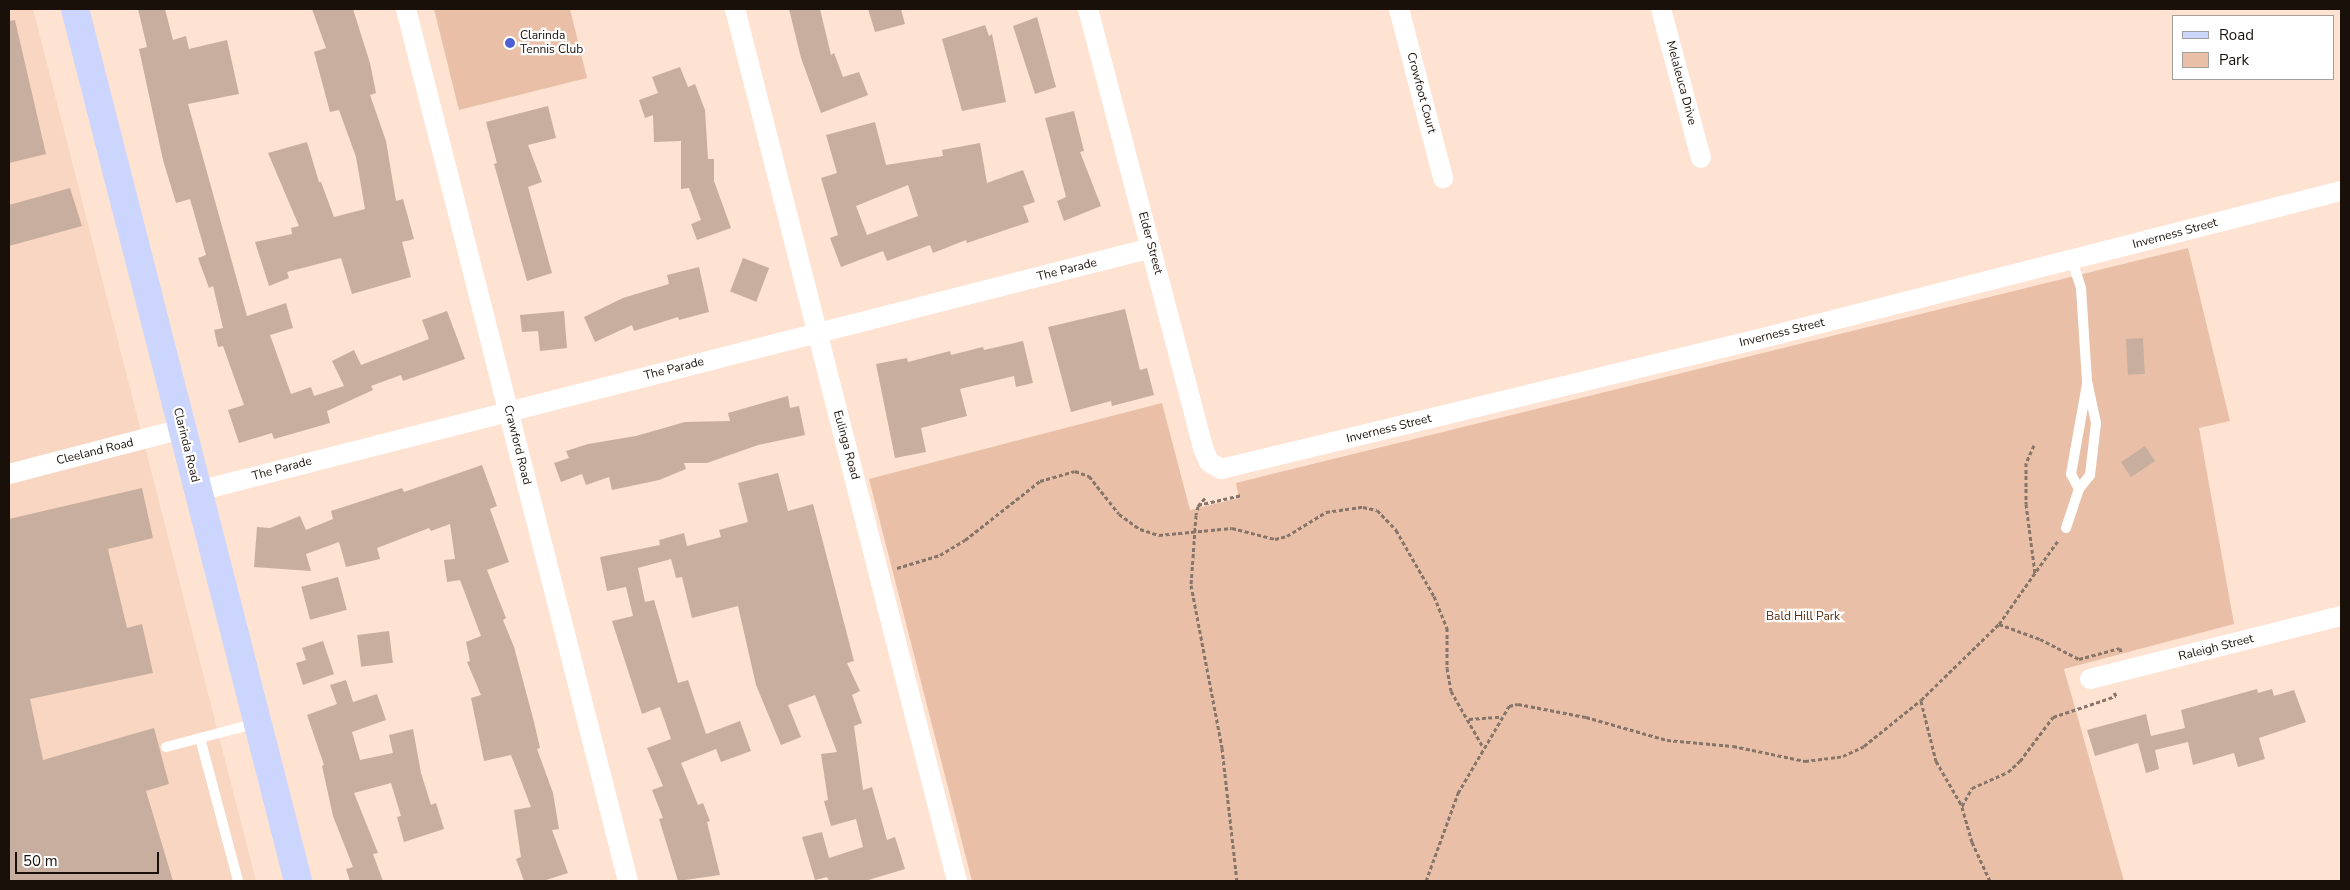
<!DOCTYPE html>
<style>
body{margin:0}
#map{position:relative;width:2350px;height:890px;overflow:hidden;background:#fee2d2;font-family:"Nunito Sans",sans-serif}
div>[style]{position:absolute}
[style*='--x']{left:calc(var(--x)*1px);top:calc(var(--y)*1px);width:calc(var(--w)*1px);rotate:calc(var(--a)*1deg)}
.built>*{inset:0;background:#f9d6c1}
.green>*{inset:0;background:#e9c0a7}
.building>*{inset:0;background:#c8ae9e;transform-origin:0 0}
.path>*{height:3px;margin-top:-1.5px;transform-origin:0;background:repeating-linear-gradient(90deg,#87756a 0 4px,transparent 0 6.5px)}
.lane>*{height:10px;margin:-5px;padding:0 5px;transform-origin:5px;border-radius:5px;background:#fff}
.street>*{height:20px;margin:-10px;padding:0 10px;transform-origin:10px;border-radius:10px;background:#fff}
.primary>*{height:28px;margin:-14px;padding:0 14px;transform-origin:14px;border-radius:14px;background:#cbd5fd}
.dots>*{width:14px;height:14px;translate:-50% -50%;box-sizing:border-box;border:2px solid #fff;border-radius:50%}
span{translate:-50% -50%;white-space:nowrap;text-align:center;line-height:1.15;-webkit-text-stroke:4.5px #fff;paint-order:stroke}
.poi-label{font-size:12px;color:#19100a}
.left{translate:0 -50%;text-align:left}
.street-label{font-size:12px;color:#19100a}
.park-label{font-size:12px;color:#592d0c}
.frame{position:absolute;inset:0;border:10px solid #19100a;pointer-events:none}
.legend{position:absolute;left:2172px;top:15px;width:162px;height:65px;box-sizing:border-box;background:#fff;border:1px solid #a39f9d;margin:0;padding:6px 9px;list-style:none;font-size:15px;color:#19100a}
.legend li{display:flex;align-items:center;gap:10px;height:25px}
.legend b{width:25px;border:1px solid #a39f9d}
.scale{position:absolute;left:15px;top:852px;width:144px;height:22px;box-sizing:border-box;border:2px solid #19100a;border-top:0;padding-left:6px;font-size:15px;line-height:18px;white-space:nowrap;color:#19100a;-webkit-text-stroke:4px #fff;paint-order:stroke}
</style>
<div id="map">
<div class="built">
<i style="clip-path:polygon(9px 9px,33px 9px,256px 881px,9px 881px)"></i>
</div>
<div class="green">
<i style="clip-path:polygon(434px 9px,570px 9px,587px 78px,459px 110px)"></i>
<i style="clip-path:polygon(2188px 248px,2230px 421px,2199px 428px,2234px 624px,2064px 669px,2124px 881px,972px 881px,869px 479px,1162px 403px,1190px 510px,1239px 498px,1236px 483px)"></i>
</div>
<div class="building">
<i style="clip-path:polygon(138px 9px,165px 9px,173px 40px,186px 36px,189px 49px,227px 40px,239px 94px,188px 104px,247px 316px,286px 303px,293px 328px,270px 335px,291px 394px,311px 387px,314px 396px,344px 386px,332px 361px,354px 350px,361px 365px,429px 339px,422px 320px,447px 311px,465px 359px,403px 381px,401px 375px,371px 386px,373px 390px,327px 411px,330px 423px,274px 439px,272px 433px,239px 443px,228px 410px,244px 405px,223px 346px,218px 347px,214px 330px,223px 328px,213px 286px,209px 288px,198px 258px,206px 255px,190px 199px,176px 203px,163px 160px,139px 49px,147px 47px)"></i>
<i style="clip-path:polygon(312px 9px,353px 9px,370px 63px,376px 93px,370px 95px,386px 141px,396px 201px,403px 199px,414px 239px,402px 242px,411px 277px,352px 294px,341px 258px,287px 272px,289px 278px,269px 286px,255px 242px,292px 234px,291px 228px,299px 226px,268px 153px,307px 142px,319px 182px,321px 182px,334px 217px,365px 209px,356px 157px,339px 110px,330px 112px,314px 52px,326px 48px)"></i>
<i style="clip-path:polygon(789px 9px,820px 9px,831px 55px,834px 53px,843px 77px,859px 72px,868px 95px,821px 113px,801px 58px)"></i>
<i style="clip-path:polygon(868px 9px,901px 9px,905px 24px,875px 32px)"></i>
<i style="clip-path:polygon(1037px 17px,1056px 87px,1035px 94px,1013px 26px)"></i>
<i style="clip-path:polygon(15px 20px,46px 154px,9px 163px,9px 21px)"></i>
<i style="clip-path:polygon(985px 25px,989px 36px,992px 34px,1006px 102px,962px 111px,942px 39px)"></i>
<i style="clip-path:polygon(680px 67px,688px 87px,695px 84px,705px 110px,708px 159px,714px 159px,714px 181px,731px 228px,697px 240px,691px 224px,701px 220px,689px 188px,681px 189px,681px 141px,654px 142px,653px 115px,645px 118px,639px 100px,658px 93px,652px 77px)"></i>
<i style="clip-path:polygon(548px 106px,556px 138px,528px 145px,542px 182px,528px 187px,552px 273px,527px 281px,494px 164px,497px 163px,486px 122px)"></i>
<i style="clip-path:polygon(1074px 111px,1084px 151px,1080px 152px,1101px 206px,1064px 221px,1057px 201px,1066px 197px,1045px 118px)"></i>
<i style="clip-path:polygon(evenodd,875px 122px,886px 165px,943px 156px,942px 150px,980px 143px,987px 183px,1023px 170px,1035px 202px,1023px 206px,1029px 222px,967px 243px,966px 240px,933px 253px,930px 245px,887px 261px,883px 251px,841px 267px,830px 238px,838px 235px,821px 178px,837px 173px,826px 135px,875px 122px,908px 185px,918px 216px,867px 235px,856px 206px,908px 185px)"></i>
<i style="clip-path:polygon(70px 188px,82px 226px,9px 246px,9px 205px)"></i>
<i style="left:743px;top:258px;width:28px;height:36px;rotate:21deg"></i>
<i style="clip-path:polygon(699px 267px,709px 312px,679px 320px,678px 317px,634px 331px,632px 325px,595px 342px,584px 317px,623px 298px,669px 284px,667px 275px)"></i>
<i style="clip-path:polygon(1125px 309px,1140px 370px,1147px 368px,1154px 395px,1112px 406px,1111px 401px,1071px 412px,1048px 327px)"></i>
<i style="clip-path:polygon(564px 311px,567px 348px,540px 351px,538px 331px,522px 332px,520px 315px)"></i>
<i style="left:2143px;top:338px;width:36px;height:17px;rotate:87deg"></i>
<i style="clip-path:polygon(1023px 341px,1033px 383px,1016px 387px,1014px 376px,960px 389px,967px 416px,921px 428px,926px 452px,895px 458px,876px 364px,907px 358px,908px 362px,950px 351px,951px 355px,983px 347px,984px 350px)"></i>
<i style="clip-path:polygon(788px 396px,790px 408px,799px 406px,805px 435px,758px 445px,707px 463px,684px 463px,686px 469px,659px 480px,612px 490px,609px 477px,586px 485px,582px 474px,561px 482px,554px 463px,569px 458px,566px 451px,588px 444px,636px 436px,685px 422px,730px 421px,728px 413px)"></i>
<i style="left:2145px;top:446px;width:18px;height:29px;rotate:56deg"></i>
<i style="clip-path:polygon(482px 465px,497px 506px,490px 509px,509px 562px,487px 570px,506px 618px,503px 620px,514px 647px,534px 722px,540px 748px,537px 749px,553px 793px,559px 829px,552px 830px,568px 873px,543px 881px,524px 881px,516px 859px,521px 857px,514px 810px,531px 807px,511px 755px,484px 761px,471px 698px,481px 695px,467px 662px,470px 661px,466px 642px,481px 636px,460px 580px,447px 582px,444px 560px,455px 559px,450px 524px,431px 531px,429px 528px,377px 548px,380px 559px,346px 567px,339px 542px,306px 554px,311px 571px,254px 567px,257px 527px,270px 528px,300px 516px,306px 530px,333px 519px,331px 511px,402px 488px,404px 492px)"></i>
<i style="clip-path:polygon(778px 473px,788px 511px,813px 504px,854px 661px,847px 663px,860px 691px,852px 695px,862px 723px,854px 726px,863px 790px,872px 787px,887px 840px,895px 837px,905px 869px,865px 881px,829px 881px,827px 877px,815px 880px,802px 837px,822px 832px,829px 858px,863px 847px,856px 819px,831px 826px,824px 801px,828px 800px,821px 754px,837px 752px,815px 695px,788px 705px,801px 737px,781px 745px,756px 685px,738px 606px,692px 618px,682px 577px,676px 578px,671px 559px,638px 568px,645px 602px,654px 600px,678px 683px,688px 680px,706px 734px,740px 721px,751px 751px,721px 762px,716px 749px,681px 763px,698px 805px,703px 803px,710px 821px,707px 822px,720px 875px,678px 881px,659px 819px,663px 818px,652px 790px,663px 786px,647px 748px,671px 739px,660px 707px,642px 714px,612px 621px,633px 616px,626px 587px,607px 591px,600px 557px,660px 545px,659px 540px,684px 533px,687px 546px,721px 537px,719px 530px,748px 522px,738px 483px)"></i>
<i style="clip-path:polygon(142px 488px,153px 538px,108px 549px,127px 628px,142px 624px,153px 673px,30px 699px,43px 760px,154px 728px,169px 784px,146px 791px,173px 881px,9px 881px,9px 519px)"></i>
<i style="left:338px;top:577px;width:34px;height:38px;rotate:75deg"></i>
<i style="left:389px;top:631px;width:32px;height:32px;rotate:83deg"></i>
<i style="clip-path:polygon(323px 641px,334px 674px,303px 685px,296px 663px,306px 660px,302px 648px)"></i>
<i style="clip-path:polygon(346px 680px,353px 702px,377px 694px,386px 720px,352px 732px,360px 760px,393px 753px,389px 735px,413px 729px,421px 773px,431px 805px,436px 803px,444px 829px,404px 842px,397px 817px,401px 816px,391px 783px,354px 793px,378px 853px,373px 854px,383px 881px,350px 881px,346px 869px,353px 867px,333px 816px,322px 766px,324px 765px,307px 715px,337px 704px,330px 685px)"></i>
<i style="clip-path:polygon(2257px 689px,2258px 693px,2272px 689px,2274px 696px,2294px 690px,2306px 722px,2259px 738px,2265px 759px,2238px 767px,2234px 753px,2193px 765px,2188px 742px,2155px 750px,2159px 769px,2146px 773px,2138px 743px,2095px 756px,2087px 730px,2146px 714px,2151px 736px,2185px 728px,2181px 710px)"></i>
</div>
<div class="path">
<i style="--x:2034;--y:445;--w:20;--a:114"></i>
<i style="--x:2026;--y:463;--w:41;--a:90"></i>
<i style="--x:2026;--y:504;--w:70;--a:82.6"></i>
<i style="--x:1205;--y:498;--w:11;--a:131"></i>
<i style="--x:1198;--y:506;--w:9;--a:103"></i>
<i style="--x:1196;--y:515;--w:70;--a:94.1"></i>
<i style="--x:1191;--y:585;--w:166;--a:79.2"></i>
<i style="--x:1222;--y:748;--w:134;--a:83.6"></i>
<i style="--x:1198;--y:505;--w:45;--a:-12.8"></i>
<i style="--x:897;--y:568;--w:45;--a:-16.8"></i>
<i style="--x:940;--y:555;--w:29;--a:-31"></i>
<i style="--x:965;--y:540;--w:95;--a:-38.2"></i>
<i style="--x:1040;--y:481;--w:36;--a:-16"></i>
<i style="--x:1075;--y:471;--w:15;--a:20"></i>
<i style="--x:1089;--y:476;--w:48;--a:51.7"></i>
<i style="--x:1119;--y:514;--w:26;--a:36"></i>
<i style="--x:1140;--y:529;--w:20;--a:18"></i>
<i style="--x:1159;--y:535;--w:73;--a:-5.5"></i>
<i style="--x:1232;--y:528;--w:44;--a:14.3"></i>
<i style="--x:1275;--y:539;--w:12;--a:-14"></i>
<i style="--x:1287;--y:536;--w:46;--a:-31.6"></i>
<i style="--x:1326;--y:512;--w:37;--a:-8"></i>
<i style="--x:1363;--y:507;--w:14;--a:12"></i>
<i style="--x:1377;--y:510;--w:28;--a:46"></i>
<i style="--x:1396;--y:530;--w:76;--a:60.1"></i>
<i style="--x:1434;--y:596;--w:35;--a:68"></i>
<i style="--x:1447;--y:628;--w:40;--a:90"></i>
<i style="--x:1447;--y:668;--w:23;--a:80"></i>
<i style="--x:1451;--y:691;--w:64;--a:60.3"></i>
<i style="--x:1999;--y:624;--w:44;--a:20.1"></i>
<i style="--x:2040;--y:639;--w:44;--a:27.1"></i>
<i style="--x:2079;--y:659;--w:42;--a:-15"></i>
<i style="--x:2120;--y:648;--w:4;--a:76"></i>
<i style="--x:1921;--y:701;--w:62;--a:76"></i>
<i style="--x:1936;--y:761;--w:52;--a:60"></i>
<i style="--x:1469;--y:719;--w:31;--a:-4"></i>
<i style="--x:1426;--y:881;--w:94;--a:-70"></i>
<i style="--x:1458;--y:793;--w:101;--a:-59.6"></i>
<i style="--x:1509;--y:706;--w:9;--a:-13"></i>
<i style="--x:1518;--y:704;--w:69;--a:10.8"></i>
<i style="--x:1586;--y:717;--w:84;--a:15.9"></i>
<i style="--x:1667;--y:740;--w:66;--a:5.2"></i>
<i style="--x:1733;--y:746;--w:74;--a:11.8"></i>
<i style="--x:1805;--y:761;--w:38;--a:-7"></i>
<i style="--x:1843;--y:756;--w:23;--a:-25"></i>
<i style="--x:1864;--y:746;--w:73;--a:-38.9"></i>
<i style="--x:1921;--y:700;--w:109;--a:-44.3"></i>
<i style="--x:1999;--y:624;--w:104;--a:-54.8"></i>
<i style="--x:1990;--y:881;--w:43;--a:-114.8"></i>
<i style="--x:1972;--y:842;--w:37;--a:-106"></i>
<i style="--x:1962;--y:806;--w:21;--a:-61"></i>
<i style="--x:1972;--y:788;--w:39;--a:-24"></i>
<i style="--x:2008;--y:772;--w:16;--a:-43"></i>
<i style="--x:2020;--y:761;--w:55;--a:-53.1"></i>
<i style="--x:2053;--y:717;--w:66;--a:-18.4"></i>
<i style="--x:2116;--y:696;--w:4;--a:-117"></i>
</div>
<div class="lane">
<i style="--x:2079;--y:489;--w:17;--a:-118"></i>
<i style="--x:2071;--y:474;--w:91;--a:-79.9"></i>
<i style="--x:2066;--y:528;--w:41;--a:-71.6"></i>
<i style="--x:2079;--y:489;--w:18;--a:-52"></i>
<i style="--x:2090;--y:475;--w:52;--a:-83.4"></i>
<i style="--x:2096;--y:423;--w:43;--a:-102.1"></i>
<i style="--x:2087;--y:381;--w:93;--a:-93.7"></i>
<i style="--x:2081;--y:288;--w:28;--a:-108"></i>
<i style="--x:200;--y:738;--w:148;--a:75.1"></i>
<i style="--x:166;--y:747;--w:94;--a:-14.8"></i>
</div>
<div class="street">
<i style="--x:406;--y:9;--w:900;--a:75.72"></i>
<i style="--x:735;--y:9;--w:900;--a:75.72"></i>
<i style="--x:1088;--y:9;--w:454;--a:75.3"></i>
<i style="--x:1203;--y:448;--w:15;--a:67"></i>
<i style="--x:1209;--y:462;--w:14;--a:30"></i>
<i style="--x:1221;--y:469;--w:549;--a:-13.58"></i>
<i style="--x:1755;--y:340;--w:605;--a:-14.27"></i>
<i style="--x:1399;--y:9;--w:175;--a:75.4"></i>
<i style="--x:1661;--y:9;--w:154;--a:75"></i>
<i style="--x:9;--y:474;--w:179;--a:-14.6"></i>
<i style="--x:198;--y:491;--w:983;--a:-14.3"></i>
<i style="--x:2090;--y:679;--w:259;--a:-14.1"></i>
</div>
<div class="primary">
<i style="--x:75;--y:9;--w:900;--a:75.65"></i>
</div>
<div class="dots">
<i style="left:510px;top:43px;background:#4f60d5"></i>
</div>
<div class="poi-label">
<span class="left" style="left:520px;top:43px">Clarinda<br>Tennis Club</span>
</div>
<div class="street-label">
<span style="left:1681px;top:83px;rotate:75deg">Melaleuca Drive</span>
<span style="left:1421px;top:93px;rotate:75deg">Crowfoot Court</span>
<span style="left:2175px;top:234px;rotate:-15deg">Inverness Street</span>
<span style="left:1150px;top:243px;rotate:75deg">Elder Street</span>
<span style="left:1067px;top:270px;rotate:-14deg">The Parade</span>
<span style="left:1782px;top:333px;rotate:-14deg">Inverness Street</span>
<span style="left:674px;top:369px;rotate:-14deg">The Parade</span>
<span style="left:1389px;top:429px;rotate:-14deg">Inverness Street</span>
<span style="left:186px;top:445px;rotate:76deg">Clarinda Road</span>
<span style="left:517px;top:445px;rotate:76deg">Crawford Road</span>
<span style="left:846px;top:445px;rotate:75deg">Eulinga Road</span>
<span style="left:95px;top:452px;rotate:-14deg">Cleeland Road</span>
<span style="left:282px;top:469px;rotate:-15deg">The Parade</span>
<span style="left:2216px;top:648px;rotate:-14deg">Raleigh Street</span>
</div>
<div class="park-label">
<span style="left:1803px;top:617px">Bald Hill Park</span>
</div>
<div class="frame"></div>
<ul class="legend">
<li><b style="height:6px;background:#cbd5fd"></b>Road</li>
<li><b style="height:14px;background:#e9c0a7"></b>Park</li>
</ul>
<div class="scale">50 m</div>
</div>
